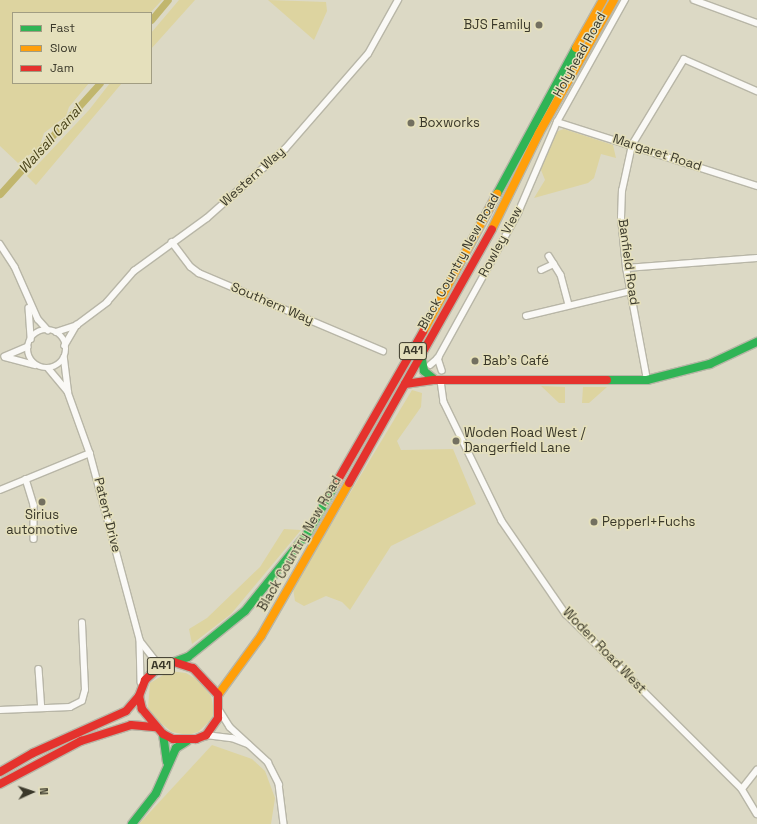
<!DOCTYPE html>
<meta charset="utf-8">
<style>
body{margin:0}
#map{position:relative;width:757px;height:824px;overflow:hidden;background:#dcd9c5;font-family:"Space Grotesk",sans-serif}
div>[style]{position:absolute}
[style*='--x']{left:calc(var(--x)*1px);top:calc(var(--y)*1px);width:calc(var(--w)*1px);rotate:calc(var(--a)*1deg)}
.green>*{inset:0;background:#ddd4a0}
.canal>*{height:7px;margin:-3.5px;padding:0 3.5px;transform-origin:3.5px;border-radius:3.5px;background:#c1b66d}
.roads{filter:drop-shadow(1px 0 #b8b6a7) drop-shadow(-1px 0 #b8b6a7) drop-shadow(0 1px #b8b6a7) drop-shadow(0 -1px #b8b6a7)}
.street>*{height:5.5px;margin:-2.75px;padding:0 2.75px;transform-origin:2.75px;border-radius:2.75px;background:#faf9f6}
.street>.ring{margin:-2.75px;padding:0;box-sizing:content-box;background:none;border:5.5px solid #faf9f6;border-radius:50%}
.fast>*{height:8px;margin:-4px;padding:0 4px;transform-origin:4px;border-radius:4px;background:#30b455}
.slow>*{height:8px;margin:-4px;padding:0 4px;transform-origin:4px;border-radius:4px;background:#ff9f0a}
.jam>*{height:8px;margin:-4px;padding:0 4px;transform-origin:4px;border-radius:4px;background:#e5322d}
.dots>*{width:11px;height:11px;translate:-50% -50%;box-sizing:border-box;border:2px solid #e5e0bc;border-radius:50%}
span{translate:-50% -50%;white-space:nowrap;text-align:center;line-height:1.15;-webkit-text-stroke:3px #e5e0bc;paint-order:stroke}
.shield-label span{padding:1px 3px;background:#e5e0bc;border:1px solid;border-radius:3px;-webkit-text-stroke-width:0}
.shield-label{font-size:12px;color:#3a382a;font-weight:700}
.poi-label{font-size:13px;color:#3a382a}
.right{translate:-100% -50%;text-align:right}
.left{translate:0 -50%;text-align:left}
.street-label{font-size:13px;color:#3a382a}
.water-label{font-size:14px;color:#484219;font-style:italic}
.legend{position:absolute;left:12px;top:12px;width:140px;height:72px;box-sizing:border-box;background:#e5e0bc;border:1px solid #a19d82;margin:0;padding:5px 7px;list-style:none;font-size:12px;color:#3a382a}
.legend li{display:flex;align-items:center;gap:8px;height:20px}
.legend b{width:20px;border:1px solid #a19d82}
.north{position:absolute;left:12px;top:772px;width:40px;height:40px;-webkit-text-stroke:3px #e5e0bc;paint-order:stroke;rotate:87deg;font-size:11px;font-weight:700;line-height:16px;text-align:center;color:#3a382a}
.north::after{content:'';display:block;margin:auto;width:14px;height:18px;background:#3a382a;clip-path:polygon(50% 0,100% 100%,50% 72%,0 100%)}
</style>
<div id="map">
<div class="green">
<i style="clip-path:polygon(0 0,162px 0,150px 13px,13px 13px,13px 83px,89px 83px,69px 107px,66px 116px,44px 133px,39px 148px,18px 163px,0 146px)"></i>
<i style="clip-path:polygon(179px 0,195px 0,151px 49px,151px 33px)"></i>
<i style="clip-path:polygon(268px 0,326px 2px,327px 11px,314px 40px)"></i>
<i style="clip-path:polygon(110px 83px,122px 83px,36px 185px,27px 176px,89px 110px)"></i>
<i style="clip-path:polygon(564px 129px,613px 145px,616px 158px,601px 154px,594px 178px,588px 183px,534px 198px,545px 180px,541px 170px,552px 139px,558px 131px)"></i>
<i style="clip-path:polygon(541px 386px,565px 387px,565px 403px,559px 403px)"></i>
<i style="clip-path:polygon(583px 387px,607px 387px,589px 403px,582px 403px)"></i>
<i style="clip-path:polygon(412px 390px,422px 393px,421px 407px,397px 441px,401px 450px,453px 449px,476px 504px,391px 546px,350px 610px,342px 602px,326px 596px,304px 606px,295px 601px,293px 588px)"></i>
<i style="clip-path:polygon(284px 529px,301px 530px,231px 614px,192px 644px,189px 629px,207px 618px,260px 567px)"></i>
<i style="clip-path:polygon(170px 671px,186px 673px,198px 680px,211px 696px,214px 711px,212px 719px,198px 732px,188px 735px,172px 732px,158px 721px,148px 708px,150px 683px)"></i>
<i style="clip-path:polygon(212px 745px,252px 759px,265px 771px,275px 798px,271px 824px,139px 824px)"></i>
</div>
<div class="canal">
<i style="--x:151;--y:20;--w:26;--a:-50"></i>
<i style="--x:0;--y:194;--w:149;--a:-48"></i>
</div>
<div class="roads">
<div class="street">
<i style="--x:694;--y:0;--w:67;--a:20.1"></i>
<i style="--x:557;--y:122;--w:210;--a:17.7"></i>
<i style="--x:172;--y:242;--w:31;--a:53"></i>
<i style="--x:191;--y:267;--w:10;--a:37"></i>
<i style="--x:199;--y:273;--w:200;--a:23"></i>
<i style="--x:0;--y:244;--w:27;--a:57"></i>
<i style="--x:15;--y:267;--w:57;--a:66.1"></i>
<i style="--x:38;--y:319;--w:15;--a:48"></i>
<i style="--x:549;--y:256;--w:22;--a:58"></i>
<i style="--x:561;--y:275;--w:31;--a:75"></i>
<i style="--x:626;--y:268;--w:131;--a:-4.4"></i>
<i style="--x:541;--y:270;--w:14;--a:-25"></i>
<i style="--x:29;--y:308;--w:31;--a:86"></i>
<i style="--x:526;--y:316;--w:108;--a:-13.4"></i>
<i style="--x:77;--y:325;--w:38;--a:-37"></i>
<i style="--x:107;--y:302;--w:41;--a:-48.9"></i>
<i style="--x:134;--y:271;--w:90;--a:-36"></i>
<i style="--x:207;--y:218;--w:104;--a:-41.5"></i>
<i style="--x:285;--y:149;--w:126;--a:-48.9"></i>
<i style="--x:368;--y:54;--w:62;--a:-60.9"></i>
<i class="ring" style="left:28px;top:330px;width:32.5px;height:32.5px"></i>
<i style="--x:56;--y:332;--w:22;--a:-18"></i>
<i style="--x:77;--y:325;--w:24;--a:120"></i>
<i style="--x:28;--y:347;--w:25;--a:157"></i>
<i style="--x:5;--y:357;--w:31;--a:15"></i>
<i style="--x:438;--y:358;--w:166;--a:-61.1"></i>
<i style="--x:518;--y:213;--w:99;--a:-66.8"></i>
<i style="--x:557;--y:122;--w:140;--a:-60.9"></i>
<i style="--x:430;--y:365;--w:11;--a:-41"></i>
<i style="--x:438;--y:358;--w:13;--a:72"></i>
<i style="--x:49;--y:369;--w:30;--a:50"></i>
<i style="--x:68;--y:392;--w:34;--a:-97"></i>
<i style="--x:647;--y:380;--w:114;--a:-100.6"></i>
<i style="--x:626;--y:268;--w:50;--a:-95.7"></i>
<i style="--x:621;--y:218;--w:27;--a:-88"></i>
<i style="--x:622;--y:191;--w:47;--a:-77.7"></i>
<i style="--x:632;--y:145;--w:100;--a:-58.8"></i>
<i style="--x:684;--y:59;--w:80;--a:23.7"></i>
<i style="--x:441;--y:381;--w:21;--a:82"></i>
<i style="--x:444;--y:402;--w:132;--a:64"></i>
<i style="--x:502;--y:521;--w:113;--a:55.5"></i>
<i style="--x:566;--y:614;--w:248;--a:44.8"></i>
<i style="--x:742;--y:789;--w:29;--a:59"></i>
<i style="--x:68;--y:392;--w:65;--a:70.2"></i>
<i style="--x:90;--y:453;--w:194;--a:75"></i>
<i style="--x:140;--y:640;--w:42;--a:88.6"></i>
<i style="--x:26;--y:479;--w:27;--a:73"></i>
<i style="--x:34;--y:505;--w:34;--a:90"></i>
<i style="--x:0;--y:490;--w:97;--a:-22.3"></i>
<i style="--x:141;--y:642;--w:24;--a:52"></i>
<i style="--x:156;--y:661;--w:11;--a:10"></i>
<i style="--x:39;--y:669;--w:39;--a:86"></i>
<i style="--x:0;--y:710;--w:70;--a:-2.5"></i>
<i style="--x:70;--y:707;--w:13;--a:-27"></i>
<i style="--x:82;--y:701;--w:11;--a:-75"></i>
<i style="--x:85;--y:690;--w:67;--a:-92.6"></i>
<i style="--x:220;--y:711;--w:19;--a:58"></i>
<i style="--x:230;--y:727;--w:52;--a:42.6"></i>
<i style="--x:268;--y:762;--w:25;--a:63"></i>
<i style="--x:279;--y:784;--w:40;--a:82.9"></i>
<i style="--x:206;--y:735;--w:26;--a:7"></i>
<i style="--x:232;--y:738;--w:17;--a:21"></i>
<i style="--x:742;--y:789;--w:24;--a:-52"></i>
</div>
<div class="fast">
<i style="--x:497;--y:194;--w:166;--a:-61.6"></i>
<i style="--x:421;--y:355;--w:16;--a:79"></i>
<i style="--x:424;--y:371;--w:14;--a:39"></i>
<i style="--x:607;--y:380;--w:40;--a:0"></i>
<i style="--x:647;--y:380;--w:65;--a:-14.3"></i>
<i style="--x:710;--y:364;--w:52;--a:-25.1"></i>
<i style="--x:174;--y:662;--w:15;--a:-20"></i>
<i style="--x:188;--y:657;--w:73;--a:-38.9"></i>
<i style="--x:245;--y:611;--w:102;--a:-51.3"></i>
<i style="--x:309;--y:531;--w:53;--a:-60.5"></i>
<i style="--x:163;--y:734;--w:28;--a:82"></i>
<i style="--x:132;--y:824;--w:39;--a:-52"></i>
<i style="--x:156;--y:793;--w:49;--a:-66"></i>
<i style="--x:176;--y:748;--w:13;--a:-32"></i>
</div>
<div class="slow">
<i style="--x:576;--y:48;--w:55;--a:-60.6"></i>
<i style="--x:492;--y:229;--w:107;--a:-63.9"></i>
<i style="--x:539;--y:133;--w:153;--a:-60.6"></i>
<i style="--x:423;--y:332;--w:157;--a:-61.8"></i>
<i style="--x:218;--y:695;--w:73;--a:-53.9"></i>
<i style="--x:261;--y:636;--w:177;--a:-60.1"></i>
</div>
<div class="jam">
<i style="--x:405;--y:384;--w:30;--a:-8"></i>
<i style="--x:435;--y:380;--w:172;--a:0"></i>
<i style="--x:349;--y:483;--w:291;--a:-60.6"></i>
<i style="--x:335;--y:485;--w:177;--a:-60.1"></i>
<i style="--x:174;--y:662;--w:20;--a:18"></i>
<i style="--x:193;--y:668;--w:37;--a:47"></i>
<i style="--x:218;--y:695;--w:23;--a:90"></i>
<i style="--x:218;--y:718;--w:21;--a:125"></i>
<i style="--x:206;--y:735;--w:11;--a:158"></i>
<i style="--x:196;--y:739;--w:23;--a:180"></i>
<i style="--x:173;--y:739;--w:11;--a:-153"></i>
<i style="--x:163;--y:734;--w:33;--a:-130"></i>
<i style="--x:142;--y:709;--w:13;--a:-103"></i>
<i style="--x:139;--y:696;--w:17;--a:-69"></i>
<i style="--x:145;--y:680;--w:19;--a:-43"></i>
<i style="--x:159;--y:667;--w:16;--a:-18"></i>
<i style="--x:0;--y:772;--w:38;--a:-30"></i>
<i style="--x:33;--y:753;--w:102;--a:-24.3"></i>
<i style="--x:126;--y:711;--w:20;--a:-49"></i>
<i style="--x:0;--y:784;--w:92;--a:-28"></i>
<i style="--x:81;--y:741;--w:52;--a:-17.7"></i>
<i style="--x:131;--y:725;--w:25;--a:5"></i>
</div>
</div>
<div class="dots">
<i style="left:539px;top:25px;background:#737060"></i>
<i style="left:411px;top:123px;background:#737060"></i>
<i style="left:475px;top:361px;background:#737060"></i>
<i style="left:456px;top:441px;background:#737060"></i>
<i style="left:42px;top:502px;background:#737060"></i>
<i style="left:594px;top:522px;background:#737060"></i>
</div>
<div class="shield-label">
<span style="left:413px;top:351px">A41</span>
<span style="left:161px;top:666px">A41</span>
</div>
<div class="poi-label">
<span class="right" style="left:531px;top:25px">BJS Family</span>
<span class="left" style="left:419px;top:123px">Boxworks</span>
<span class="left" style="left:483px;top:361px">Bab's Café</span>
<span class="left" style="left:464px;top:441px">Woden Road West /<br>Dangerfield Lane</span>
<span style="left:42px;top:523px">Sirius<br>automotive</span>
<span class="left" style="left:602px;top:522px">Pepperl+Fuchs</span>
</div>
<div class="street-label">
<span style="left:580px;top:55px;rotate:-61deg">Holyhead Road</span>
<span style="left:657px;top:153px;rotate:18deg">Margaret Road</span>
<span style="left:253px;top:177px;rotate:-42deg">Western Way</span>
<span style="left:501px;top:242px;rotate:-62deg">Rowley View</span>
<span style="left:459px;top:262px;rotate:-61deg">Black Country New Road</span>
<span style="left:628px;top:262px;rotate:82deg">Banfield Road</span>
<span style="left:272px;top:304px;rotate:23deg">Southern Way</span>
<span style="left:107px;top:515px;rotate:76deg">Patent Drive</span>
<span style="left:300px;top:544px;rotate:-60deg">Black Country New Road</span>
<span style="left:604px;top:651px;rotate:46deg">Woden Road West</span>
</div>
<div class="water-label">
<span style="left:50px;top:139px;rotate:-48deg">Walsall Canal</span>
</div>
<ul class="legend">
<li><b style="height:5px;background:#30b455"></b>Fast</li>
<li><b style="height:5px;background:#ff9f0a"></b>Slow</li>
<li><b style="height:5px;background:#e5322d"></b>Jam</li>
</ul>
<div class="north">N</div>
</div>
